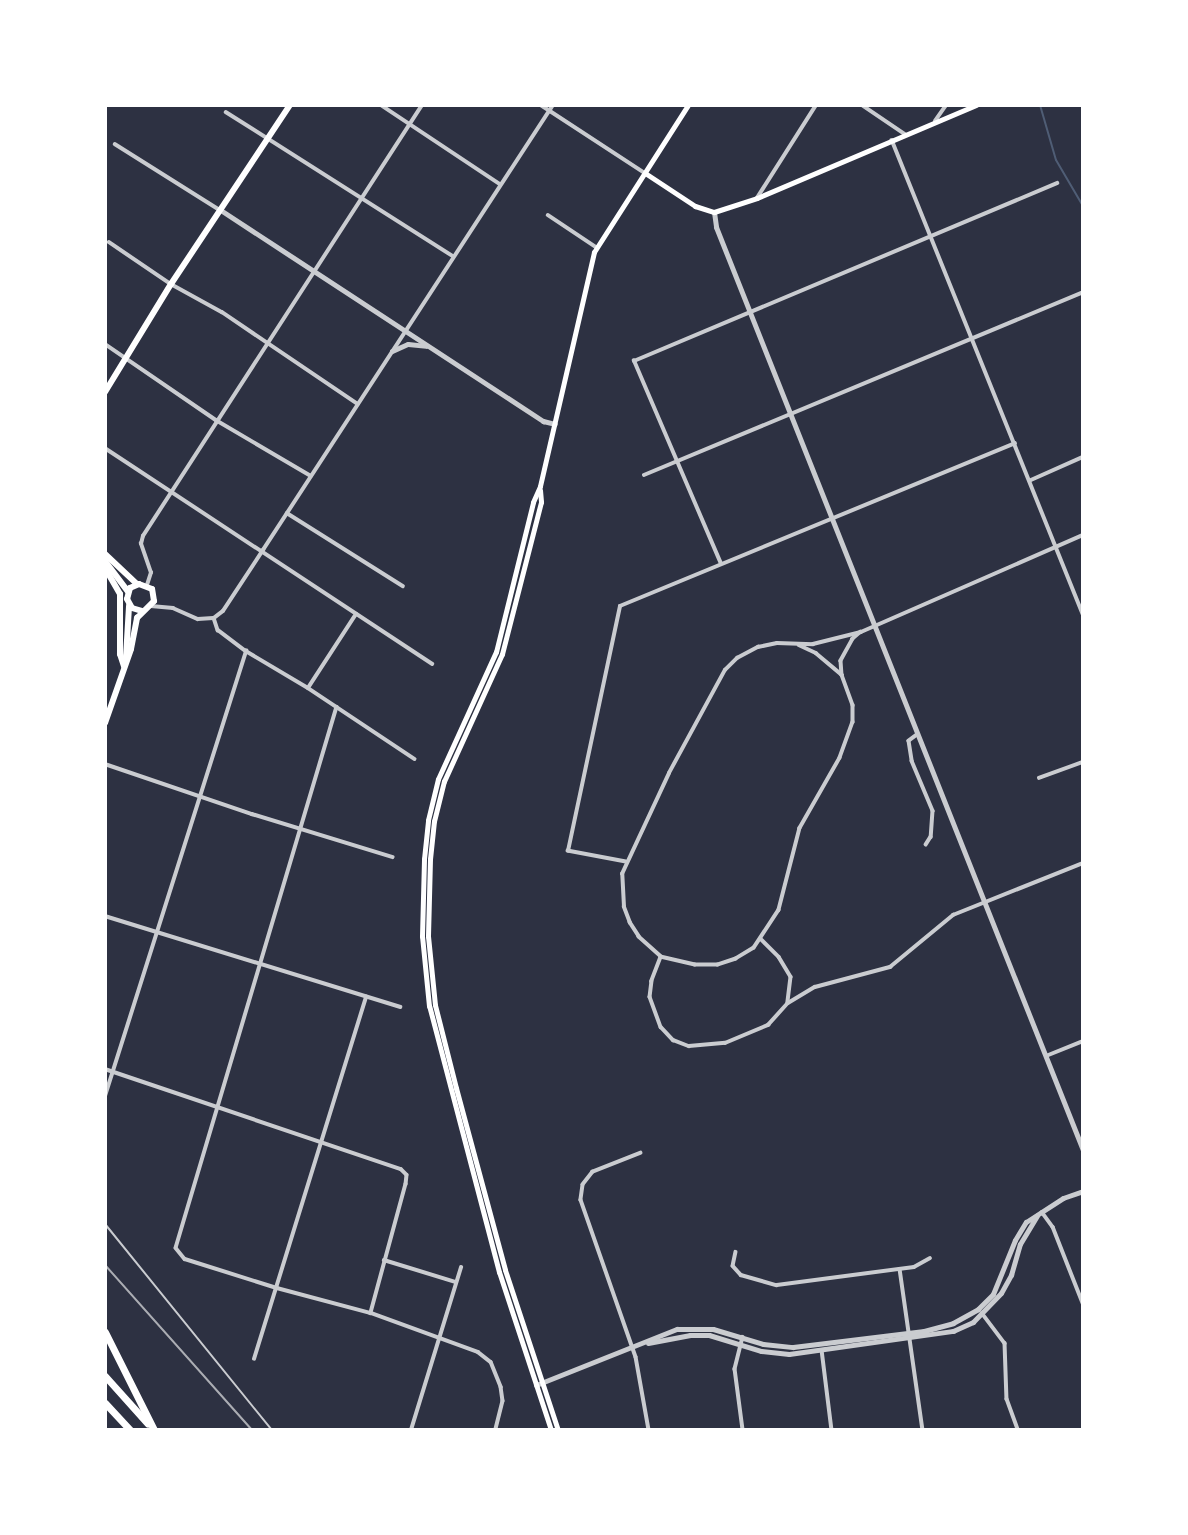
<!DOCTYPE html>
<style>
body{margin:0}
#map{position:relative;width:1188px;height:1535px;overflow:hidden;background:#2d3142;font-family:Helvetica,sans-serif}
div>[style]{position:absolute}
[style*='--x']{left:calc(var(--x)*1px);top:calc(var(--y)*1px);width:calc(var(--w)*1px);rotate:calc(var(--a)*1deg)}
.stream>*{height:2px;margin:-1px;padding:0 1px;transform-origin:1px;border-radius:1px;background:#4f5d75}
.service>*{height:2px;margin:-1px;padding:0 1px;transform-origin:1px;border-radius:1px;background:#caccd0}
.minor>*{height:3.5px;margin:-1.75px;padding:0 1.75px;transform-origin:1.75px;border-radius:1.75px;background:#caccd0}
.tertiary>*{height:5px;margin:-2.5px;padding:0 2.5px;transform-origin:2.5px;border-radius:2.5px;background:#caccd0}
.secondary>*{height:5px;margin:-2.5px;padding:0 2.5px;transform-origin:2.5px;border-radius:2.5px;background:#fff}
.primary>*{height:6px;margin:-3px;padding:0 3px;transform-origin:3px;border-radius:3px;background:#fff}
.motorway>*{height:7px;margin:-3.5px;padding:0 3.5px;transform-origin:3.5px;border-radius:3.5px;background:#fff}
.rail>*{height:2px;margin:-1px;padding:0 1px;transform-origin:1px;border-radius:1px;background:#abadb3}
span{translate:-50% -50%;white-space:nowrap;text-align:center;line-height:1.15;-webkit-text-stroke:7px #fff;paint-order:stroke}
.frame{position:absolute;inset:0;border:107px solid #fff;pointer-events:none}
</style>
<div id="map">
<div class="stream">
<i style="--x:1040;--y:105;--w:57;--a:73.8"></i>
<i style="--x:1056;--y:160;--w:53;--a:59.6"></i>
</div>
<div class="service">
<i style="--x:105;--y:1224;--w:265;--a:51"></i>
</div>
<div class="minor">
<i style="--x:381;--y:105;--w:143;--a:33.6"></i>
<i style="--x:541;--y:105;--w:124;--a:33.2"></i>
<i style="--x:862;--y:105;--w:52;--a:34"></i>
<i style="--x:226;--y:112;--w:269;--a:32.4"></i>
<i style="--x:935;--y:121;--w:19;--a:-55"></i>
<i style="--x:892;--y:140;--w:511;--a:68.05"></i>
<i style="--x:115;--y:144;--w:124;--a:32.2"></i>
<i style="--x:757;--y:198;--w:110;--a:-57.6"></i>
<i style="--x:548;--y:215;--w:58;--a:33.7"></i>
<i style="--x:109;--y:242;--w:75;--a:34.1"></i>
<i style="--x:171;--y:284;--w:58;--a:28.8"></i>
<i style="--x:222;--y:312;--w:164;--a:34.1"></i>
<i style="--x:105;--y:344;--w:135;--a:34.4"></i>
<i style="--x:216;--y:420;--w:110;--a:30.5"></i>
<i style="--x:105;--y:448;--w:392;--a:33.4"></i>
<i style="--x:644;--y:475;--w:476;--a:-22.6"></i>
<i style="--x:1031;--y:480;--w:57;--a:-23.9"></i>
<i style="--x:287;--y:513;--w:137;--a:32.2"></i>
<i style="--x:721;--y:564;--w:221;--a:-113.2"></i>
<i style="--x:634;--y:361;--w:459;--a:-22.8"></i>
<i style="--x:147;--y:585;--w:13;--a:-72"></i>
<i style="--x:151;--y:573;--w:31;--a:-109"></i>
<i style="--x:141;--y:544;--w:8;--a:-76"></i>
<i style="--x:143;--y:536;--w:513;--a:-57.08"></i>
<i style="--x:151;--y:606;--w:22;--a:5"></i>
<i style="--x:173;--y:608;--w:27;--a:24"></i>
<i style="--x:198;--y:619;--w:15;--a:-4"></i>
<i style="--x:214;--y:618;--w:11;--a:-38"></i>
<i style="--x:223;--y:611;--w:73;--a:-56.7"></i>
<i style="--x:263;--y:550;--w:531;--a:-56.91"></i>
<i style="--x:214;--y:618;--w:13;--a:72"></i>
<i style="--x:218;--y:630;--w:35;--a:37"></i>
<i style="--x:246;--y:651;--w:72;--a:30.8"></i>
<i style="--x:308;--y:688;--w:128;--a:33.6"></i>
<i style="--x:861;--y:632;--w:242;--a:-23.6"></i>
<i style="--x:799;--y:645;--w:19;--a:25"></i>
<i style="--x:816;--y:653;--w:34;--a:40"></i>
<i style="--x:842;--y:675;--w:32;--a:70"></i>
<i style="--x:853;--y:705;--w:17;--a:90"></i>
<i style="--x:853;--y:722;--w:38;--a:110"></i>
<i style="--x:840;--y:758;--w:81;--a:119.7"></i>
<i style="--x:800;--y:828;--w:85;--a:104.4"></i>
<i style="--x:779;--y:910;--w:45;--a:123.3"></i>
<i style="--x:754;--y:948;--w:21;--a:149"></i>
<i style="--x:736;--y:959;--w:19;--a:162"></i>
<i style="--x:718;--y:965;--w:23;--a:180"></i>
<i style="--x:695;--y:965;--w:35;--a:-167"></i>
<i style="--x:661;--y:957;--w:30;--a:-138"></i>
<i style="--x:639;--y:937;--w:17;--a:-123"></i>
<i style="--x:630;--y:923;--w:17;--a:-111"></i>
<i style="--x:624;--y:907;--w:33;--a:-93"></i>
<i style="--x:622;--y:874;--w:111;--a:-65"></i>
<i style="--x:669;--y:773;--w:117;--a:-61.5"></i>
<i style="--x:725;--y:670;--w:17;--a:-45"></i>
<i style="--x:737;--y:658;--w:24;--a:-28"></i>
<i style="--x:758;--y:647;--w:19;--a:-12"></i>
<i style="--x:777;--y:643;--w:36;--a:2"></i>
<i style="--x:813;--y:644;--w:49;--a:-14"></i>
<i style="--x:861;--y:632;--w:11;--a:139"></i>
<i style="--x:853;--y:639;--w:25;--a:119"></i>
<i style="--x:841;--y:661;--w:14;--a:86"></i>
<i style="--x:308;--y:688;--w:88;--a:-57"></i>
<i style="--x:337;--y:707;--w:564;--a:106.57"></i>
<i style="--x:176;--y:1248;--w:14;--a:51"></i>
<i style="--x:185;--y:1259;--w:96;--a:17.5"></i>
<i style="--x:277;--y:1288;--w:97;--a:14.9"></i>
<i style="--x:371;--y:1313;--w:114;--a:20"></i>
<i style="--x:478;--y:1352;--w:16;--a:38"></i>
<i style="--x:491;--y:1362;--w:27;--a:68"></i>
<i style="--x:501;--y:1387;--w:14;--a:82"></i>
<i style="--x:503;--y:1401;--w:30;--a:104"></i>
<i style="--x:917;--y:735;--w:10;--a:143"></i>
<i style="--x:909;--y:741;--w:20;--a:81"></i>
<i style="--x:912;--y:761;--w:54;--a:67.2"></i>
<i style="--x:933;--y:811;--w:26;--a:94"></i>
<i style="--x:931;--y:837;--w:9;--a:122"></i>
<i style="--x:105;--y:764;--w:155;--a:18.8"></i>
<i style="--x:252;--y:814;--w:147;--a:17"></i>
<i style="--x:1039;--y:778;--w:47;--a:-20"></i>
<i style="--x:626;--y:862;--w:59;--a:-169.3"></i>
<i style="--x:568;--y:851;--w:250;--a:-78"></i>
<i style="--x:620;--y:606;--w:427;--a:-22.4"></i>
<i style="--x:105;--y:916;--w:309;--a:17.1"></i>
<i style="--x:761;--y:939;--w:25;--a:45"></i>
<i style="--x:779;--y:957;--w:23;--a:59"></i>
<i style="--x:791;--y:977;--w:26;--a:97"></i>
<i style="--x:661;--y:957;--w:26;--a:111"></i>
<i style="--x:652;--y:981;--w:16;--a:97"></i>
<i style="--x:650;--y:997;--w:32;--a:70"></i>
<i style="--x:661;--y:1027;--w:18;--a:47"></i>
<i style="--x:673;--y:1040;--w:17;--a:21"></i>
<i style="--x:689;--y:1046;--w:36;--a:-5"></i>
<i style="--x:725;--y:1043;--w:47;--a:-22.7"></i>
<i style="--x:768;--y:1025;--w:30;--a:-48"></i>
<i style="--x:788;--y:1003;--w:31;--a:-31"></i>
<i style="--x:815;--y:987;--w:78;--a:-14.9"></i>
<i style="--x:890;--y:967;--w:82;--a:-39.5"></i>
<i style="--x:953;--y:915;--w:140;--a:-21.8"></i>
<i style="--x:1046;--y:1056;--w:40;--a:-22"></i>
<i style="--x:105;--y:1069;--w:312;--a:18.7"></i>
<i style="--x:401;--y:1169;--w:8;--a:45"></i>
<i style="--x:407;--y:1175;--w:9;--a:96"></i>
<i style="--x:406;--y:1184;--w:134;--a:105.2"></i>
<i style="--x:105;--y:1096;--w:467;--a:-72.4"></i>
<i style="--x:641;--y:1153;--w:52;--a:158.4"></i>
<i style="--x:593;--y:1172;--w:16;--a:128"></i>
<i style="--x:583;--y:1185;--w:15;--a:98"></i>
<i style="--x:581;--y:1200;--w:166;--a:70.7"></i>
<i style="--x:636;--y:1357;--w:74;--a:79.9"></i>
<i style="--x:1042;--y:1212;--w:19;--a:54"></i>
<i style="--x:1053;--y:1227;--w:82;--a:68.5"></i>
<i style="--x:736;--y:1252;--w:14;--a:102"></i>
<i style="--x:733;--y:1266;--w:12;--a:48"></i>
<i style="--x:741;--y:1275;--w:37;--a:16"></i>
<i style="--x:777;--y:1285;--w:138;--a:-7.5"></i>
<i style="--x:914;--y:1267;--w:18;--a:-29"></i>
<i style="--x:384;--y:1260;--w:75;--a:17"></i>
<i style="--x:900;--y:1269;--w:163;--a:81.9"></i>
<i style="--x:982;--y:1313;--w:38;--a:53"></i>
<i style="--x:1005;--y:1343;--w:56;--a:88"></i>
<i style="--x:1007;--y:1399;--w:33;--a:70"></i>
<i style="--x:743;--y:1337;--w:33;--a:104"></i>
<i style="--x:735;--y:1369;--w:62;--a:82.5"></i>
<i style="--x:822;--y:1350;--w:81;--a:82.9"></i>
<i style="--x:254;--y:1359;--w:379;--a:-72.8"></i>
<i style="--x:411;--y:1430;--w:170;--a:-72.9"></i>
</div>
<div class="tertiary">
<i style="--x:222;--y:211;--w:384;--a:33.2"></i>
<i style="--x:543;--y:421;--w:12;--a:14"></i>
<i style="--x:714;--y:212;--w:15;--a:82"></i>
<i style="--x:716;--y:227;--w:993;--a:68.32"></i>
<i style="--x:392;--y:351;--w:17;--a:-24"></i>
<i style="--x:408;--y:344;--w:18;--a:6"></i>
<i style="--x:648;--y:1343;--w:43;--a:-10.8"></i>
<i style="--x:690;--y:1335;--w:19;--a:0"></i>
<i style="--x:709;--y:1335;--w:54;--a:17.1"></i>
<i style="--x:761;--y:1351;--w:28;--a:6"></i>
<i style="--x:789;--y:1354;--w:166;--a:-8"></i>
<i style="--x:953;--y:1331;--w:22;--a:-24"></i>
<i style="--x:973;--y:1322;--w:40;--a:-46"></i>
<i style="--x:1001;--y:1293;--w:21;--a:-61"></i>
<i style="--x:1011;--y:1275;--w:32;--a:-74"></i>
<i style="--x:1020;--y:1244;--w:33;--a:-59"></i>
<i style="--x:536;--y:1385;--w:152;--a:-21.7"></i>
<i style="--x:677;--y:1329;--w:36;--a:0"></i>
<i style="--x:713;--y:1329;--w:52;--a:16.7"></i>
<i style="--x:763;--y:1344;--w:30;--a:6"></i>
<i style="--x:793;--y:1347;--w:132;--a:-7"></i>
<i style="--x:924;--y:1331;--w:30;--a:-15"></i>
<i style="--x:953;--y:1323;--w:29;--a:-29"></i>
<i style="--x:978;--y:1309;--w:21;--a:-45"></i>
<i style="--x:993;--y:1294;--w:58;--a:-67.8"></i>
<i style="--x:1015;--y:1240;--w:21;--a:-59"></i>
<i style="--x:1026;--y:1222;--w:44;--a:-33"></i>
<i style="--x:1063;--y:1198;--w:21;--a:-19"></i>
</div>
<div class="secondary">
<i style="--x:645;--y:173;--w:60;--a:33.4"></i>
<i style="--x:695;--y:206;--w:20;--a:18"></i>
<i style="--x:714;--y:212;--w:45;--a:-18"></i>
<i style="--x:757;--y:198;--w:238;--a:-23"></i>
<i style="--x:540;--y:490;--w:12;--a:85"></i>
<i style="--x:541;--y:502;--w:157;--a:104.4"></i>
<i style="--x:502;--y:654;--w:140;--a:114.5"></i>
<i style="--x:444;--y:781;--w:41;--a:104"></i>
<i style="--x:434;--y:821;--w:38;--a:96"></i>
<i style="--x:430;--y:859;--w:77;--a:91.5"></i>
<i style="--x:428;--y:936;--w:69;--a:84.2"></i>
<i style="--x:435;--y:1005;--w:86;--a:75.8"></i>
<i style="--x:456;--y:1088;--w:188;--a:74.9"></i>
<i style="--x:505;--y:1270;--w:169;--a:71.7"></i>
<i style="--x:551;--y:1430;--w:166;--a:-108.2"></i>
<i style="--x:499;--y:1272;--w:275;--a:-104.7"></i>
<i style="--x:429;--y:1006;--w:70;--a:-95.7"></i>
<i style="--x:422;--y:936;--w:77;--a:-88.5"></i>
<i style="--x:424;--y:859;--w:39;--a:-84"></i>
<i style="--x:428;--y:820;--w:42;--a:-76.3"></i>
<i style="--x:438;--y:779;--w:140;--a:-65.5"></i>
<i style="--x:496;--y:652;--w:154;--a:-76.1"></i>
<i style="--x:533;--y:502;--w:17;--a:-66"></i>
<i style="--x:540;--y:486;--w:240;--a:-77"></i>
<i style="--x:594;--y:252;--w:174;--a:-57.4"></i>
</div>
<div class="primary">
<i style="--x:105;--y:392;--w:127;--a:-58.6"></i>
<i style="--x:171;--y:284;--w:215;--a:-56.4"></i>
<i style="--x:105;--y:554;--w:44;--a:43.2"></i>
<i style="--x:105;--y:561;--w:38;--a:53"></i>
<i style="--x:105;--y:568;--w:30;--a:60"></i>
<i style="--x:120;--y:594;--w:60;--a:90"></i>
<i style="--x:120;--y:654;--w:13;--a:72"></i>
<i style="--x:126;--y:657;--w:51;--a:-86.6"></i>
<i style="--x:105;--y:723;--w:78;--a:-70.6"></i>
<i style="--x:131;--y:649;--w:32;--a:-79"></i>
<i style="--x:137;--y:618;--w:24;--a:-45"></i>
<i style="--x:154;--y:601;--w:12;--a:-99"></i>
<i style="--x:152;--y:589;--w:14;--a:-159"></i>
<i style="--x:139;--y:584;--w:10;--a:156"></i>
<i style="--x:130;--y:588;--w:11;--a:105"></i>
<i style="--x:127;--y:599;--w:10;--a:61"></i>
<i style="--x:132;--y:608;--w:10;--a:17"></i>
</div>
<div class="motorway">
<i style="--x:105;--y:1332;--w:110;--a:63.4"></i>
<i style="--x:105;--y:1376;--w:64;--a:48.1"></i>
<i style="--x:105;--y:1403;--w:37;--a:47"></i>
</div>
<div class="rail">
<i style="--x:105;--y:1265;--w:221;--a:48.3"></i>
</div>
<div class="frame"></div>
</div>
